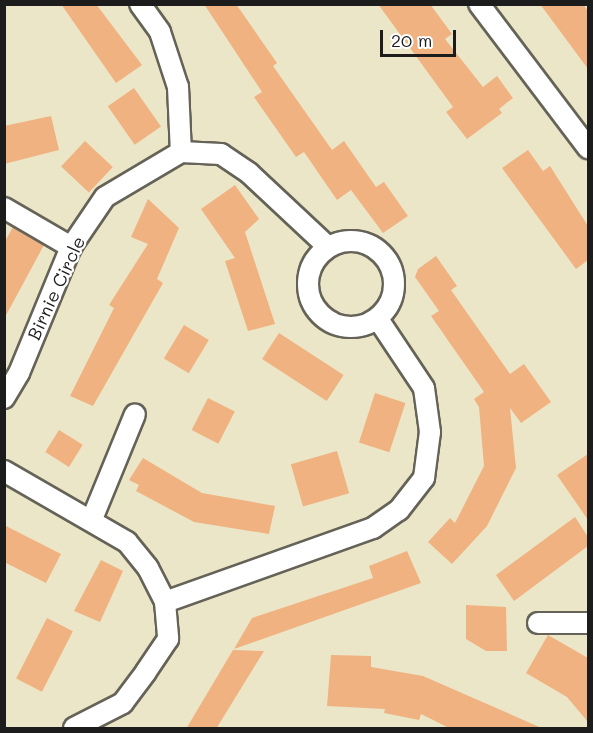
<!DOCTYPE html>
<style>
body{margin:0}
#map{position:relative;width:593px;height:733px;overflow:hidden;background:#ece6c8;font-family:Mali,sans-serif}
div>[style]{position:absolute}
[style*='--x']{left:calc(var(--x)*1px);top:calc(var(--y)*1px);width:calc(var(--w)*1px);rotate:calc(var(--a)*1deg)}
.building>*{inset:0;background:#efb280;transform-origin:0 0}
.roads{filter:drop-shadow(2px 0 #656358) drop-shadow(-2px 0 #656358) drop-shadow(0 2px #656358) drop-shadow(0 -2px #656358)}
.minor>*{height:20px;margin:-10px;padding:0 10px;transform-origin:10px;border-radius:10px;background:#fff}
.minor>.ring{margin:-10px;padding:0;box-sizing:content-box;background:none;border:20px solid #fff;border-radius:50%}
span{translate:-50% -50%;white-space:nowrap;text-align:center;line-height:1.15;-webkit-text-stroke:4.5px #fff;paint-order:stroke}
.street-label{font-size:18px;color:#1c1c1c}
.frame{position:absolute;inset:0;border:6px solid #1c1c1c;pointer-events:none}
.scale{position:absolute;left:380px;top:30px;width:76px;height:27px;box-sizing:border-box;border:3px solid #1c1c1c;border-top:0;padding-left:8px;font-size:18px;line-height:21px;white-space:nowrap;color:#1c1c1c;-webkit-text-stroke:4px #fff;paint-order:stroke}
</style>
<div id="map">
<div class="building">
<i style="clip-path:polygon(61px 4px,96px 4px,142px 65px,116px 83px)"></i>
<i style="clip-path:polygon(204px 4px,236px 4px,277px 63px,273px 66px,332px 150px,344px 141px,376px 187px,384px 182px,408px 216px,383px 233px,351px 190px,337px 200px,304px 152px,296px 157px,254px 97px,262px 92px)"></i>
<i style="clip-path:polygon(378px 4px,430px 4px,452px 34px,445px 39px,483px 87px,497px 76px,513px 98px,499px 109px,502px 113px,467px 139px,446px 112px,453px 107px)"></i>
<i style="clip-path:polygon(540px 4px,583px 4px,588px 11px,588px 69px)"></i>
<i style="left:134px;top:88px;width:47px;height:32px;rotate:55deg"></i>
<i style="clip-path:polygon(51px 116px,59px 150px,4px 164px,4px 126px)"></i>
<i style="left:85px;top:141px;width:38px;height:35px;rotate:43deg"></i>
<i style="clip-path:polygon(528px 150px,543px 171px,550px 166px,588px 226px,588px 260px,576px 269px,502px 168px)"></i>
<i style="clip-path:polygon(235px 185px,259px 219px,245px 232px,275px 324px,248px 331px,225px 261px,235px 258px,201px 209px)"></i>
<i style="clip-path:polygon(148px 199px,179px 228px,157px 279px,163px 283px,93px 406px,70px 396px,114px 308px,109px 305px,148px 244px,131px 237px)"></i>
<i style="clip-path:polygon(13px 227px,44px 245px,4px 319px,4px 243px)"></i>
<i style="clip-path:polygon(436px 256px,457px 286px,451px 290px,510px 374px,524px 364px,551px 402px,521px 423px,510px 408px,516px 468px,487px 526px,452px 564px,428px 542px,450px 518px,455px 523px,484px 466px,479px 407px,474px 399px,484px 392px,431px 316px,439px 311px,415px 277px,418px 269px)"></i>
<i style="left:184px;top:325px;width:29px;height:39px;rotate:31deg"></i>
<i style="left:279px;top:333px;width:77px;height:31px;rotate:33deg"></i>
<i style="left:375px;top:393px;width:32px;height:52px;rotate:18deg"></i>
<i style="left:208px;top:398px;width:30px;height:36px;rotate:27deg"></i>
<i style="left:59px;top:430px;width:28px;height:26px;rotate:32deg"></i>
<i style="left:337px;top:451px;width:44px;height:48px;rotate:74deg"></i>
<i style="clip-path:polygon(588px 454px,588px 520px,557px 475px)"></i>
<i style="clip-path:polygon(143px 458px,202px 493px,275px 506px,269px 534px,194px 522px,136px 491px,139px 485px,129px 480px)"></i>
<i style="clip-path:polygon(575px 517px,588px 537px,588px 546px,514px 601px,496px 575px)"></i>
<i style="clip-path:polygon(4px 525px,61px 554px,46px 583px,4px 562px)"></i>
<i style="clip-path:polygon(407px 551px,421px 583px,234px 649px,252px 618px,373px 578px,369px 566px)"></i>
<i style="clip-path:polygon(101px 560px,123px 571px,100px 622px,74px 611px)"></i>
<i style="clip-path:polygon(466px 605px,506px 607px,507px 651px,486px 651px,466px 639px)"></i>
<i style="left:47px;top:618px;width:29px;height:68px;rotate:27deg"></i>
<i style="clip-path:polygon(548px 635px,588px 658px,588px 722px,567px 697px,526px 673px)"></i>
<i style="clip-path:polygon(233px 650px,264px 651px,216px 729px,186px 729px)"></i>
<i style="clip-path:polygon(331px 655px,371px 656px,371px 667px,423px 676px,544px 729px,451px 729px,421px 714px,419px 720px,384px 713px,385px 709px,327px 706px)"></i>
</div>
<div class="roads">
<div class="minor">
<i style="--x:140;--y:4;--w:34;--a:54"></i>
<i style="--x:160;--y:32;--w:58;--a:71.9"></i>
<i style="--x:178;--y:87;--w:65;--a:87.4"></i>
<i style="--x:479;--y:4;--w:181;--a:52.9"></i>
<i style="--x:4;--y:208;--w:78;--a:30.2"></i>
<i class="ring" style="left:308px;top:241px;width:66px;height:66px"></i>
<i style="--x:4;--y:398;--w:29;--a:-59"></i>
<i style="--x:19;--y:373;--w:136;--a:-67.6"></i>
<i style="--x:71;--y:247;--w:60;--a:-55.8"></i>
<i style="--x:105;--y:197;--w:88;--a:-30.6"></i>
<i style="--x:181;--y:152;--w:40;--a:2.9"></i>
<i style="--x:221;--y:154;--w:34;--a:34"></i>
<i style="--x:249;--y:173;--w:108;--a:43.1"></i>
<i style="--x:4;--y:471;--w:142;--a:30"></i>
<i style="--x:127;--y:542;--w:33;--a:51"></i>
<i style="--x:148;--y:568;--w:38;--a:63"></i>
<i style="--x:165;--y:602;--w:37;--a:85"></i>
<i style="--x:168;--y:639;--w:40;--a:124"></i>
<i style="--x:146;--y:672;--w:39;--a:127"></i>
<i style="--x:123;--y:703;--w:55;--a:153"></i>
<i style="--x:92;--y:519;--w:113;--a:-67.7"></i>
<i style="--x:165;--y:602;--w:221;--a:-19.6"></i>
<i style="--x:373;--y:528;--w:32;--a:-35"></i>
<i style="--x:399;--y:510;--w:41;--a:-52"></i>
<i style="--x:424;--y:478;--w:46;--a:-82.6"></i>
<i style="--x:430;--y:432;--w:44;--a:-97.8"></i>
<i style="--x:424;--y:388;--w:83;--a:-123.7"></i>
<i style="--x:538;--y:623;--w:50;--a:0"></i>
</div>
</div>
<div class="street-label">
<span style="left:56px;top:288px;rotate:-65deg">Birnie Circle</span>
</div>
<div class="frame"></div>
<div class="scale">20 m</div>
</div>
